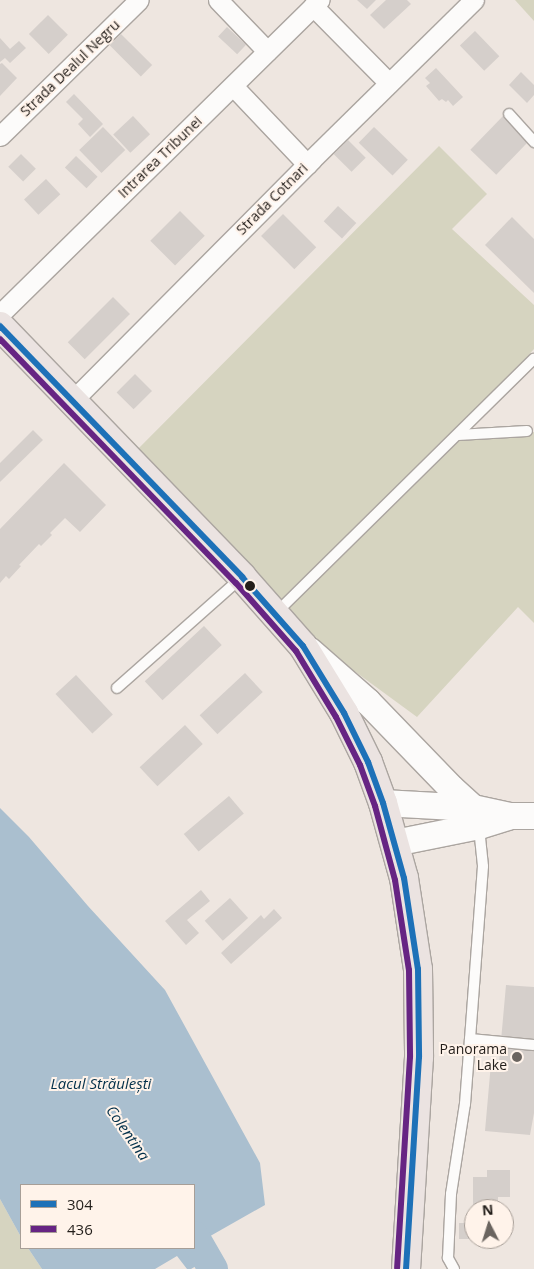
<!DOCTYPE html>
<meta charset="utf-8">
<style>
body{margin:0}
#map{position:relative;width:534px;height:1269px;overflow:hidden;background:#eee6e0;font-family:"Open Sans",sans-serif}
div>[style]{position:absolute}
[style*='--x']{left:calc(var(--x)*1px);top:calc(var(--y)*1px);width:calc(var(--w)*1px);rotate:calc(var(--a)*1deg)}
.green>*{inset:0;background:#d6d4c0}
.water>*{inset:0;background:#aabfcf}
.river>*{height:30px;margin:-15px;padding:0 15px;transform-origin:15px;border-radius:15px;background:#aabfcf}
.building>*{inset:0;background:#d5cfcb;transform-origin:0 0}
.roads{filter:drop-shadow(1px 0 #aba5a0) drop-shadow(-1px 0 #aba5a0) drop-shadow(0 1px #aba5a0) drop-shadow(0 -1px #aba5a0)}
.service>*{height:10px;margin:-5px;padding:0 5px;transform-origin:5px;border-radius:5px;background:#fcfbfa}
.minor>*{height:19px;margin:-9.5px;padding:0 9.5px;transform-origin:9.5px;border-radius:9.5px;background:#fcfbfa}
.secondary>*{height:26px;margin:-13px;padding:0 13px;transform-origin:13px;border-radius:13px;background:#fcfbfa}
.primary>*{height:28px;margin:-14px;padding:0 14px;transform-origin:14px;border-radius:14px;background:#ebe3e1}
.bus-1>*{height:6px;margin:-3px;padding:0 3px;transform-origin:3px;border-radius:3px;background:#1d71b8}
.bus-2>*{height:6px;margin:-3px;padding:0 3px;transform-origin:3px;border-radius:3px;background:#662483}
.dots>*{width:14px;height:14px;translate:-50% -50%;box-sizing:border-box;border:2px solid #fff3ea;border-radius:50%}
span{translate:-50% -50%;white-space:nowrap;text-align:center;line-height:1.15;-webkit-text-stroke:4px #fff3ea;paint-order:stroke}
.street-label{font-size:14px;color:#231e1a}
.poi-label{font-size:14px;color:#231e1a}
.right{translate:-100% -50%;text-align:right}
.water-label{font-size:15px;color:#03304a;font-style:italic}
.legend{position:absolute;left:20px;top:1184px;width:175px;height:65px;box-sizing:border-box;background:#fff3ea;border:1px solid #a79e97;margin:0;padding:6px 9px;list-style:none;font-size:15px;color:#231e1a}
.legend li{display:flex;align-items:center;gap:10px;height:25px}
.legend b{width:25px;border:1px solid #a79e97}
.north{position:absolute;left:464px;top:1199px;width:50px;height:50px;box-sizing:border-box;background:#fff3ea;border:1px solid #a79e97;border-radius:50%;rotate:355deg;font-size:14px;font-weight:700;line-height:20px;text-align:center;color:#231e1a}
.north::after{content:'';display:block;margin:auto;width:18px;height:22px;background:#6a645f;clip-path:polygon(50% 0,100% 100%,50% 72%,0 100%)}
</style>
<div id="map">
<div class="green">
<i style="clip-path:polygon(515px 0,534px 0,534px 21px)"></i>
<i style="clip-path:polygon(439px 146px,487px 194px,452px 229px,534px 305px,534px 349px,458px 434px,534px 432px,534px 623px,518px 607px,417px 717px,275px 613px,129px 458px)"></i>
<i style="clip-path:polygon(0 1199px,21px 1237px,21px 1248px,28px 1248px,42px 1269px,0 1269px)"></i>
</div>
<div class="water">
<i style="clip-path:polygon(0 808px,29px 837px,88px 906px,165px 990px,260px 1163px,265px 1205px,205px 1239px,213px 1256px,191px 1269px,187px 1269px,177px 1256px,155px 1269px,42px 1269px,28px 1248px,194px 1248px,194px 1185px,21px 1185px,21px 1237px,0 1199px)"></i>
</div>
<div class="river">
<i style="--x:194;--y:1236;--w:38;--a:60"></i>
</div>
<div class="building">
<i style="clip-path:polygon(357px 0,376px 0,367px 9px)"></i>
<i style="clip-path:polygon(386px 0,407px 0,411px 4px,384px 29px,370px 15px)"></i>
<i style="left:48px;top:15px;width:28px;height:27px;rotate:45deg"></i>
<i style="left:227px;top:27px;width:26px;height:13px;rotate:43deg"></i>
<i style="left:475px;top:31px;width:35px;height:21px;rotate:46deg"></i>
<i style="left:121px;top:34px;width:44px;height:16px;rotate:45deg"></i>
<i style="clip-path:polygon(0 38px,10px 49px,19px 41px,26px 48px,10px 63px,5px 58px,0 62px)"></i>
<i style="clip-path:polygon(2px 63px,17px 78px,0 96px,0 64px)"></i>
<i style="clip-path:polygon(436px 68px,463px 97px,453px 106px,448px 100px,446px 102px,442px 99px,439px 101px,426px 86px,430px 83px,425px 78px)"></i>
<i style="clip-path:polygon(521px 72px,534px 85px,534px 95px,527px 103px,509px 85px)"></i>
<i style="clip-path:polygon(74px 94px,103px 124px,90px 137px,78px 124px,83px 119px,66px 102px)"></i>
<i style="left:133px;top:116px;width:25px;height:27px;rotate:47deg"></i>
<i style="left:503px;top:116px;width:36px;height:47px;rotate:44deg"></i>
<i style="left:103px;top:127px;width:32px;height:33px;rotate:46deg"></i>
<i style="left:374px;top:127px;width:47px;height:22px;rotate:44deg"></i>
<i style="left:348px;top:140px;width:25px;height:20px;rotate:45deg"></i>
<i style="left:21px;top:154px;width:21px;height:18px;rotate:45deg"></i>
<i style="left:76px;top:156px;width:30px;height:16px;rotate:44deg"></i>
<i style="left:46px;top:179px;width:21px;height:30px;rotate:47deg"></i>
<i style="left:338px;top:206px;width:25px;height:21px;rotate:43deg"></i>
<i style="left:180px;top:211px;width:35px;height:42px;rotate:45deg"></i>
<i style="left:283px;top:214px;width:47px;height:31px;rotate:45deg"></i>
<i style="clip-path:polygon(512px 217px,534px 239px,534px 293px,485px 245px)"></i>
<i style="left:113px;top:297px;width:24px;height:64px;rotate:45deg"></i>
<i style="left:135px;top:374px;width:24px;height:26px;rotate:45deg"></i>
<i style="clip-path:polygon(33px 430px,43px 440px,0 482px,0 463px)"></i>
<i style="clip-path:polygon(64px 463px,106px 505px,80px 532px,65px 518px,50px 533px,52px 535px,41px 546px,39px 544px,19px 565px,21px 566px,9px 579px,6px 576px,0 583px,0 529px)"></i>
<i style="left:204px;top:626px;width:26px;height:81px;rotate:47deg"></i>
<i style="left:245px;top:673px;width:26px;height:62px;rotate:47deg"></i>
<i style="left:76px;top:675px;width:54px;height:28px;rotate:47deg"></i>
<i style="left:185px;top:725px;width:26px;height:62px;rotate:47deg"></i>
<i style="left:229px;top:796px;width:23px;height:59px;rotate:50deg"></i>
<i style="clip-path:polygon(201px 890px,210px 901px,187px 920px,199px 933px,186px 945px,165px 921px)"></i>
<i style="left:230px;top:898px;width:27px;height:34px;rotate:48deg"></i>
<i style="clip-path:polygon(274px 909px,282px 918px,231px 964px,221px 953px,261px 915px,264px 919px)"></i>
<i style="clip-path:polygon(506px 985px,534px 987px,534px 1113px,530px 1135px,485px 1131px,491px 1063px,499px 1063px)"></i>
<i style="clip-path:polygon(487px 1170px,510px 1170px,510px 1197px,498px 1197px,498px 1209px,473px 1209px,473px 1177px,487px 1177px)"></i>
<i style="left:459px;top:1223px;width:15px;height:16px"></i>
</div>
<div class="roads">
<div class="service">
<i style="--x:509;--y:114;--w:38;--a:48"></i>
<i style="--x:458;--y:435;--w:69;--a:-3.3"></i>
<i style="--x:276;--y:613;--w:362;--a:-44.6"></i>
<i style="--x:117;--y:688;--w:166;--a:-41.6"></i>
<i style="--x:470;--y:1039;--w:64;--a:5.4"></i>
<i style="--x:454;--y:1269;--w:13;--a:-119"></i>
<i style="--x:448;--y:1258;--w:64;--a:-87.3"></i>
<i style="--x:451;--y:1194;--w:91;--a:-81.2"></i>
<i style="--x:465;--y:1104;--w:65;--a:-85.6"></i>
<i style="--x:470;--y:1039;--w:173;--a:-85.7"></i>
<i style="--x:483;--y:866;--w:39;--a:-96"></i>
</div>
<div class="minor">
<i style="--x:218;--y:0;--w:71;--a:46.1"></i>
<i style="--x:313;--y:6;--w:108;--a:45.4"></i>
<i style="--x:233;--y:86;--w:108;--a:46.5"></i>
<i style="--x:0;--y:136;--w:194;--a:-44.4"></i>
<i style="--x:0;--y:314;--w:448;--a:-44.5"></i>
<i style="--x:73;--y:400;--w:339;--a:-45.2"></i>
<i style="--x:312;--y:159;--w:227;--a:-44.5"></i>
</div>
<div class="secondary">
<i style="--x:310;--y:651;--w:77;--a:41.3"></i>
<i style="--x:368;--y:702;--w:120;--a:46"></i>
<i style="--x:451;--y:788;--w:30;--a:42"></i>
<i style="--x:383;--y:803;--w:90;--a:3.2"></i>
<i style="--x:473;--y:808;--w:39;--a:12"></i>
<i style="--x:511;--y:816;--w:23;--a:0"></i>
<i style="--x:395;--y:843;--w:86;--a:-11.4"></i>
<i style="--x:479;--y:826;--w:31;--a:-17"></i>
</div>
<div class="primary">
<i style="--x:0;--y:326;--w:349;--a:46"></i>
<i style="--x:242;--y:577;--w:92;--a:48.5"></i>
<i style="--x:303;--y:646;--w:79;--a:58.5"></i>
<i style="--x:344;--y:713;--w:55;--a:63.9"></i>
<i style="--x:368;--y:762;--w:44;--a:69.9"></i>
<i style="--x:383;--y:803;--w:78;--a:74.4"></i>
<i style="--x:404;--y:878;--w:92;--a:81.3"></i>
<i style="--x:418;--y:969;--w:88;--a:89.3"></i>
<i style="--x:419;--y:1057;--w:212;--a:93.5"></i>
</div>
</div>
<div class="bus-1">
<i style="--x:0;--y:326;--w:349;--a:46"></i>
<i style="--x:242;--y:577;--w:92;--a:48.5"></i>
<i style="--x:303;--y:646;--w:79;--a:58.5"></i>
<i style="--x:344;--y:713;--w:55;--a:63.9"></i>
<i style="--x:368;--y:762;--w:44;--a:69.9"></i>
<i style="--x:383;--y:803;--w:78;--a:74.4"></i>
<i style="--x:404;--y:878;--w:92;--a:81.3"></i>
<i style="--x:418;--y:969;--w:88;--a:89.3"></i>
<i style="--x:419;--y:1057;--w:212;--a:93.5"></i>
</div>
<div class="bus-2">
<i style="--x:0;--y:339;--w:339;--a:46"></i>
<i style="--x:236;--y:583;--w:91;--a:48.6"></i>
<i style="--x:296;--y:651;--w:77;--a:58.8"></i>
<i style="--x:336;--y:717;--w:54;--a:63.4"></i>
<i style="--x:360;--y:765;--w:44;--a:69.9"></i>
<i style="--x:375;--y:806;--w:77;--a:74.9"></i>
<i style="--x:395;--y:880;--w:91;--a:81.2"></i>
<i style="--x:409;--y:970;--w:87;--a:89.3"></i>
<i style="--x:410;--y:1057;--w:211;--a:93.5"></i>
</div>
<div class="dots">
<i style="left:250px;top:586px;background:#231e1a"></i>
<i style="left:517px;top:1057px;background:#6a645f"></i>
</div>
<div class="street-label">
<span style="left:70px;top:68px;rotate:-44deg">Strada Dealul Negru</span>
<span style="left:160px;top:157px;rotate:-44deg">Intrarea Tribunei</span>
<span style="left:272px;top:199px;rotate:-45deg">Strada Cotnari</span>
</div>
<div class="poi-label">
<span class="right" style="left:507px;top:1057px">Panorama<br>Lake</span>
</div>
<div class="water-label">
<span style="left:101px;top:1084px">Lacul Străulești</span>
<span style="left:128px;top:1133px;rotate:55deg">Colentina</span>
</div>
<ul class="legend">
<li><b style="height:6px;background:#1d71b8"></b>304</li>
<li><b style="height:6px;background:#662483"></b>436</li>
</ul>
<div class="north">N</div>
</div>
